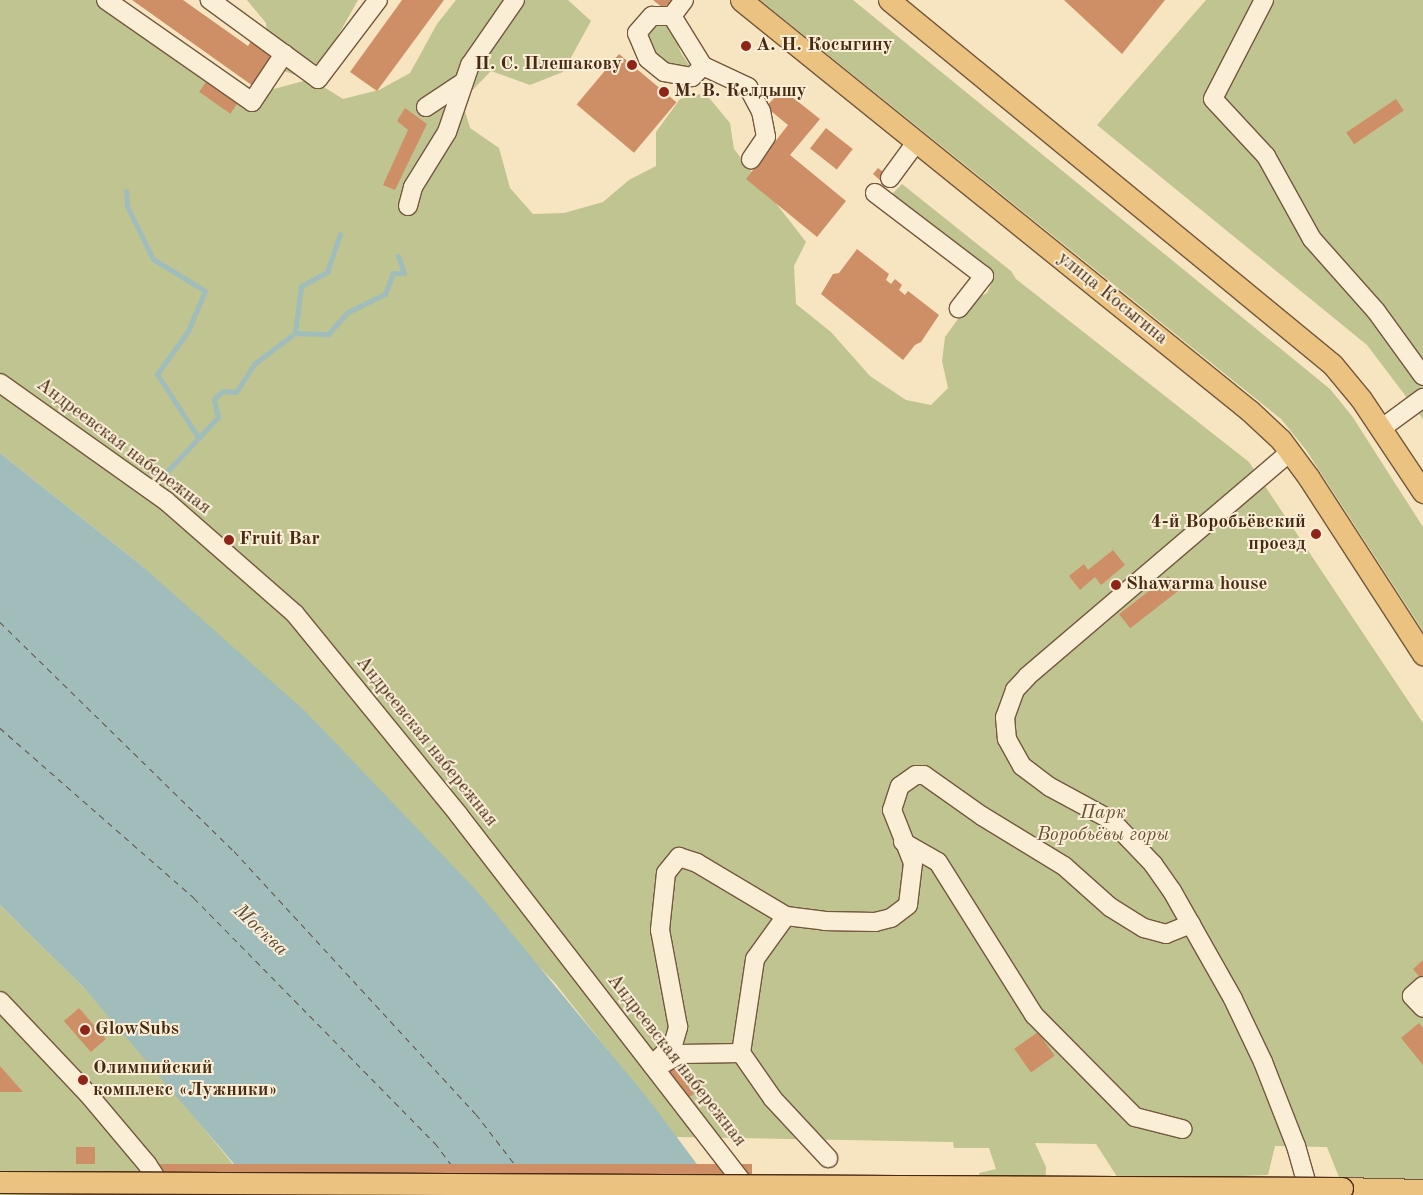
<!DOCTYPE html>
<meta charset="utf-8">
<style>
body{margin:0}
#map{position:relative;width:1423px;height:1195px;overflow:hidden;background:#f7e5c1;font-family:"Old Standard TT",serif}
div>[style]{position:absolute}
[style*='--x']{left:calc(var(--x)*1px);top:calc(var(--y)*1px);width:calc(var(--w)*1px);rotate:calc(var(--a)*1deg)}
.green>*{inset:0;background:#bfc491}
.water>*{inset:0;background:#a0bdbb}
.stream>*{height:5px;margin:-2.5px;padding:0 2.5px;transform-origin:2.5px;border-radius:2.5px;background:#a0bdbb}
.ferry>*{height:1px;margin-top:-0.5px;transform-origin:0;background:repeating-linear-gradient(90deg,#5e4e3c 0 6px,transparent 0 11px)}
.building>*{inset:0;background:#cf8f66;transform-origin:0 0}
.roads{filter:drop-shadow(1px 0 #74583d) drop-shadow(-1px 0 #74583d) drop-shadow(0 1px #74583d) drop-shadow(0 -1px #74583d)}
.minor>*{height:18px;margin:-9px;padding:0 9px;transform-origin:9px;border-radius:9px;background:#faeed7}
.major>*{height:21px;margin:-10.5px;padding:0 10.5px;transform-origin:10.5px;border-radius:10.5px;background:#ecc280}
.bridges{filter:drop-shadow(1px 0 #482911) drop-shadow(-1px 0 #482911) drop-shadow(0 1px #482911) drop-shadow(0 -1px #482911)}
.major-bridge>*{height:21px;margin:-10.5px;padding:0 10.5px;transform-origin:10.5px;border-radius:10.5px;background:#ecc280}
.dots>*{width:14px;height:14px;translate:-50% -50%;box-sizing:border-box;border:2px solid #faeed7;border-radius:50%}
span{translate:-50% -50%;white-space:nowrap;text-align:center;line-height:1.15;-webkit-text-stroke:4px #faeed7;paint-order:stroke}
.poi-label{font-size:19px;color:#482911;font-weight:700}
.left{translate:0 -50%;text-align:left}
.right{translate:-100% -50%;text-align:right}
.street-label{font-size:19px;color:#482911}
.park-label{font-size:19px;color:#665031;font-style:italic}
.water-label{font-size:20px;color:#5e4e3c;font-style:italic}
</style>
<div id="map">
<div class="green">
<i style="clip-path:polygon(0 0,102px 0,128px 17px,166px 54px,220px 89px,255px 94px,311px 79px,343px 99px,379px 90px,410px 73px,437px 24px,456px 0,568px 0,591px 21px,563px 72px,530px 85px,491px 71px,462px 101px,470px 128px,499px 148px,510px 188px,533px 214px,564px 213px,603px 202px,629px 180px,656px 166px,656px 132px,680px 99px,705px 93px,730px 123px,734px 149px,806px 242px,794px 266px,796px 304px,831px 332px,870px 376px,906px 400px,931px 405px,948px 388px,942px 361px,945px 337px,971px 301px,987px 293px,992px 282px,966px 254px,928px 221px,906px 210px,892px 194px,902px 184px,1011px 271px,1016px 279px,1249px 462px,1423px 723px,1423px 1195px,1346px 1195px,1327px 1147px,1275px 1146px,1268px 1175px,1183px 1178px,1123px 1195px,1116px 1175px,1096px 1144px,1035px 1143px,1046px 1167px,1045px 1195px,986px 1195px,979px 1173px,996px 1169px,989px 1148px,954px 1148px,953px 1142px,676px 1137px,555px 983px,141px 565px,0 453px)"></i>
<i style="clip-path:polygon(247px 0,358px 0,326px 57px,298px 76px,270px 66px,266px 23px)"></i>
<i style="clip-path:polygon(760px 0,853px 0,1330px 389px,1352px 416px,1423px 527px,1423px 631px,1306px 450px,1281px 419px)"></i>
<i style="clip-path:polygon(1206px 0,1423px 0,1423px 419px,1367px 345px,1097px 125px)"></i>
<i style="clip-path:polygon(657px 22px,670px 25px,681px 53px,690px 66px,687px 71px,659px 63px,645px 34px)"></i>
<i style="clip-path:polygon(0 905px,85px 989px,139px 1049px,258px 1195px,0 1195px)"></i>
</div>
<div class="water">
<i style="clip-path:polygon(0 453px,141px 565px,306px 712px,477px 891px,649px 1100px,720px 1195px,240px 1171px,85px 989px,0 905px)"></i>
</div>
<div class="stream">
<i style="--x:126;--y:191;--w:15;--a:86"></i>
<i style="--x:127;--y:206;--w:59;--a:63.9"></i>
<i style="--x:153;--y:259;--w:61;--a:31.6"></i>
<i style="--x:205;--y:291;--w:43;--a:113"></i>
<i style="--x:188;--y:331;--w:53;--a:125.8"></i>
<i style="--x:157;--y:374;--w:75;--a:56.9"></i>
<i style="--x:295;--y:333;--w:33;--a:2"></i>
<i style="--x:328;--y:334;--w:30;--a:-48"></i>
<i style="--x:348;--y:312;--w:41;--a:-25.9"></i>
<i style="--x:385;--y:294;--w:22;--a:-69"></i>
<i style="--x:393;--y:273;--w:11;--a:0"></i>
<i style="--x:404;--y:273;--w:18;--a:-109"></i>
<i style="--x:161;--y:478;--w:83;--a:-46.9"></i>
<i style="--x:218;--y:417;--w:18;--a:-103"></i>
<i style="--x:214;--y:399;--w:12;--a:-42"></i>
<i style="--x:223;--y:391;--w:13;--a:4"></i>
<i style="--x:236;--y:392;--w:33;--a:-57"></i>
<i style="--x:254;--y:364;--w:51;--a:-37.1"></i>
<i style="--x:295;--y:333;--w:47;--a:-82.7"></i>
<i style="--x:301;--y:286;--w:30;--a:-28"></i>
<i style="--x:327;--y:272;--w:40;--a:-71.1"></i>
</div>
<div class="ferry">
<i style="--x:0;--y:622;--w:327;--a:44.4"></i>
<i style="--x:234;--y:851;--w:357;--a:47.4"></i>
<i style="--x:476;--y:1114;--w:66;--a:52.4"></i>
<i style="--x:0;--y:728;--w:258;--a:41.2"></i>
<i style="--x:194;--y:898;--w:344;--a:45.5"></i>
<i style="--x:435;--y:1143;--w:30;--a:53"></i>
</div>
<div class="building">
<i style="clip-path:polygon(132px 0,183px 0,248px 46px,251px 41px,274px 57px,253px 86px)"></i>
<i style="clip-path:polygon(402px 0,444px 0,377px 91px,350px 72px)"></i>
<i style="clip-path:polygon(653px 0,674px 0,663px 8px)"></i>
<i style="clip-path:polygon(1064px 0,1165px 0,1122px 54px)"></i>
<i style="left:619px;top:54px;width:75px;height:66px;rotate:40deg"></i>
<i style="left:206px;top:82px;width:38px;height:12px;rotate:35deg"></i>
<i style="clip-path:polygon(782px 89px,820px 119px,790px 155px,846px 201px,817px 237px,746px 179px,788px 125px,766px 107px)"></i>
<i style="left:1396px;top:99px;width:14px;height:60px;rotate:56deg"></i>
<i style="clip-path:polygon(405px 108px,427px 124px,395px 190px,383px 185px,408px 130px,397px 121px)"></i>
<i style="left:826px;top:128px;width:34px;height:26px;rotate:38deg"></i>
<i style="clip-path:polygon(878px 168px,887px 175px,882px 182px,873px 174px)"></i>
<i style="clip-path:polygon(857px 249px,889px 274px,886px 280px,891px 284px,895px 279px,902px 285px,899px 290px,905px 295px,908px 291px,939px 315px,921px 342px,915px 345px,903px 360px,821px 294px,833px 274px,839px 273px)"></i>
<i style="clip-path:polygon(1113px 550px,1125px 565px,1101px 585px,1095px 577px,1080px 590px,1069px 576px,1084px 564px,1088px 570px)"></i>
<i style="left:1168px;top:576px;width:18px;height:62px;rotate:52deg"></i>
<i style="clip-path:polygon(1423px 960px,1423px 981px,1413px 969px)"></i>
<i style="left:79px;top:1008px;width:41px;height:20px;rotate:49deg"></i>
<i style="clip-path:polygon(1419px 1023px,1423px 1028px,1423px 1065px,1401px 1038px)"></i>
<i style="left:1038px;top:1032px;width:29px;height:29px;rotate:55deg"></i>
<i style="clip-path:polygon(0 1066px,23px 1092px,0 1092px)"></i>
<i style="clip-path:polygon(674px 1067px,694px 1094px,685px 1100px,665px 1075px)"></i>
<i style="left:76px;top:1147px;width:19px;height:17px"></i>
<i style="left:142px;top:1164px;width:610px;height:31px"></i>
</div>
<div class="roads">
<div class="minor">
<i style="--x:106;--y:0;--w:178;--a:34.9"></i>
<i style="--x:252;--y:102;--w:58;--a:-56.3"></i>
<i style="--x:284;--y:54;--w:92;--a:-143.9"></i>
<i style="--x:1264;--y:0;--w:111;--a:117.3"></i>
<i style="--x:1213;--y:99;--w:78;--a:47.1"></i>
<i style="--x:1266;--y:156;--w:95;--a:61"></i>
<i style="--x:1312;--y:239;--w:96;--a:48.4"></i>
<i style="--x:1376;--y:311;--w:80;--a:54.1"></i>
<i style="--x:652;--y:16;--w:20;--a:0"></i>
<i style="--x:672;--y:16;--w:59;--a:58.2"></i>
<i style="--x:703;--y:66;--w:16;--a:135"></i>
<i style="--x:692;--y:77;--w:28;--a:-170"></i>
<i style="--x:664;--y:72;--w:21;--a:-141"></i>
<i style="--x:648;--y:59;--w:28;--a:-113"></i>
<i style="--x:637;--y:33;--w:23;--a:-49"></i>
<i style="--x:672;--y:16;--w:20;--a:-53"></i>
<i style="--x:284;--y:54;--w:42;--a:36.3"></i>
<i style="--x:318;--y:79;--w:99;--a:-52.8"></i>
<i style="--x:703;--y:66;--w:50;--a:25"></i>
<i style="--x:748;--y:87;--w:27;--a:62"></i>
<i style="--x:761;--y:111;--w:26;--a:79"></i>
<i style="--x:766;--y:137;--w:27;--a:124"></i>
<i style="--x:426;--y:107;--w:43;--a:-33.7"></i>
<i style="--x:890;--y:178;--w:42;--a:-53.7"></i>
<i style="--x:875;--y:193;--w:137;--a:37.3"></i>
<i style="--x:984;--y:276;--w:41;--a:128"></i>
<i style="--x:408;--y:206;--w:20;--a:-75"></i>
<i style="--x:413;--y:187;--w:65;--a:-58.3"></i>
<i style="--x:447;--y:132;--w:71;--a:-71.1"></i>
<i style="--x:470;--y:65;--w:79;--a:-55.3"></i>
<i style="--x:0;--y:383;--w:204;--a:35.4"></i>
<i style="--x:166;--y:501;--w:171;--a:41.2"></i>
<i style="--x:295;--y:614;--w:258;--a:50.8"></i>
<i style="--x:458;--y:814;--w:479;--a:52.3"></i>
<i style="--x:1382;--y:428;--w:51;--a:-36.2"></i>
<i style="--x:1290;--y:452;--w:346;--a:139.5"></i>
<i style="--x:1027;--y:677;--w:18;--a:133"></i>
<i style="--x:1015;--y:690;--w:29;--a:110"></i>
<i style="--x:1005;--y:717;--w:22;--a:85"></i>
<i style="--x:1007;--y:739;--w:31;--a:61"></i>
<i style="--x:1022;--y:766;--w:35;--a:37"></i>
<i style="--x:1050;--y:787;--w:69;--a:28.4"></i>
<i style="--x:1111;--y:820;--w:61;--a:46.3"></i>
<i style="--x:1153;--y:864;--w:33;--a:55"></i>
<i style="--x:1172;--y:891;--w:124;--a:60.5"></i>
<i style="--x:1233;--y:999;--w:70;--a:64.5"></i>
<i style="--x:1263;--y:1062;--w:90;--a:68.6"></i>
<i style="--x:1296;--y:1146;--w:51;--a:74.1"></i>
<i style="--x:903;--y:842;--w:40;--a:29.7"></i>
<i style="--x:938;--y:862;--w:181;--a:57.9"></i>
<i style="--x:1034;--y:1015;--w:144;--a:45.3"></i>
<i style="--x:1135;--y:1117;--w:49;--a:14.3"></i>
<i style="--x:1423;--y:986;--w:15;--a:138"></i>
<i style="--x:1412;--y:996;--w:16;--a:47"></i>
<i style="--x:0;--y:1001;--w:128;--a:46.6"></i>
<i style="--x:88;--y:1094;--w:92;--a:49.9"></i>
<i style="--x:147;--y:1164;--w:37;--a:57"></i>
<i style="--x:741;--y:1053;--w:95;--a:-81.5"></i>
<i style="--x:755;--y:959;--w:53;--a:-54.2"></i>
<i style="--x:652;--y:1065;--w:29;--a:-44"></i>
<i style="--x:673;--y:1045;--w:19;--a:-74"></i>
<i style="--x:678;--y:1027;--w:99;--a:-100.5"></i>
<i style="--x:660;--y:930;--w:57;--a:-84"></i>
<i style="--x:666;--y:873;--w:21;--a:-51"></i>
<i style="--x:679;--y:857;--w:19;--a:18"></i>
<i style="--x:697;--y:863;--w:104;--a:30.8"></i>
<i style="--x:786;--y:916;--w:38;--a:7"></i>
<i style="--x:824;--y:921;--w:51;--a:1.1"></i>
<i style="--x:875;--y:922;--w:16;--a:-14"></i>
<i style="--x:891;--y:918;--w:21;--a:-37"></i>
<i style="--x:908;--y:905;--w:42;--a:-83.2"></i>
<i style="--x:913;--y:863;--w:57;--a:-111.6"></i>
<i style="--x:892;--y:810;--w:25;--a:-72"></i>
<i style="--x:900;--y:786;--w:19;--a:-35"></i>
<i style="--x:916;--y:775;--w:8;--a:0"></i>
<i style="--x:924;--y:775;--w:71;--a:35.3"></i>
<i style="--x:982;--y:816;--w:96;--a:31.4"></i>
<i style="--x:1064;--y:866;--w:62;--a:41.7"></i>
<i style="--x:1110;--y:907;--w:40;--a:32"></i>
<i style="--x:1144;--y:928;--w:23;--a:15"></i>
<i style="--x:1166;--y:934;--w:27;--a:-22"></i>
<i style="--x:661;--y:1065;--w:22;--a:-30"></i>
<i style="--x:680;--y:1054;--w:61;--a:-0.9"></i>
<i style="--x:741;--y:1053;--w:56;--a:55.2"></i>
<i style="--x:773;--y:1099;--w:81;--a:47"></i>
</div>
<div class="major">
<i style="--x:741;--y:0;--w:654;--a:38.92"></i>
<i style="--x:1250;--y:411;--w:42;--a:43.1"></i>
<i style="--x:1281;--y:440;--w:47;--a:53.6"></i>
<i style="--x:1309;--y:478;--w:210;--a:57.1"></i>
<i style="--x:889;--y:0;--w:573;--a:39.41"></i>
<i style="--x:1332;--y:364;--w:45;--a:50.4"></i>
<i style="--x:1361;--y:399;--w:112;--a:56.3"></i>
<i style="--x:1342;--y:1188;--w:81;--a:1.4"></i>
</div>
</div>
<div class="bridges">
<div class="major-bridge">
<i style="--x:0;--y:1182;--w:1342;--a:0.26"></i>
</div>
</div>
<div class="dots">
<i style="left:746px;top:46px;background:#8f2418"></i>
<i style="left:632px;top:65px;background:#8f2418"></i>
<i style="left:664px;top:92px;background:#8f2418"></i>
<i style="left:1316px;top:534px;background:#8f2418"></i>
<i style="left:229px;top:540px;background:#8f2418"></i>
<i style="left:1116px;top:585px;background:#8f2418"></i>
<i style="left:85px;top:1030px;background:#8f2418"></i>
<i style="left:83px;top:1080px;background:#8f2418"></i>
</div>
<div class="poi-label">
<span class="left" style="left:756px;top:46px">А. Н. Косыгину</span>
<span class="right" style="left:622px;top:65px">П. С. Плешакову</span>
<span class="left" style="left:674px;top:92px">М. В. Келдышу</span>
<span class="right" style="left:1306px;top:534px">4-й Воробьёвский<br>проезд</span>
<span class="left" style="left:239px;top:540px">Fruit Bar</span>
<span class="left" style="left:1126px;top:585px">Shawarma house</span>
<span class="left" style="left:95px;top:1030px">GlowSubs</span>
<span class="left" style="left:93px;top:1080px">Олимпийский<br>комплекс «Лужники»</span>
</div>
<div class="street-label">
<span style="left:1112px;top:299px;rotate:39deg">улица Косыгина</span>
<span style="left:123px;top:447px;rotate:37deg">Андреевская набережная</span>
<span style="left:426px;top:742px;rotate:51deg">Андреевская набережная</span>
<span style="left:676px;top:1061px;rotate:52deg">Андреевская набережная</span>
</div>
<div class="park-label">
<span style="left:1103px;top:825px">Парк<br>Воробьёвы горы</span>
</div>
<div class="water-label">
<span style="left:260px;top:931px;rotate:43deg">Москва</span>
</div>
</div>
